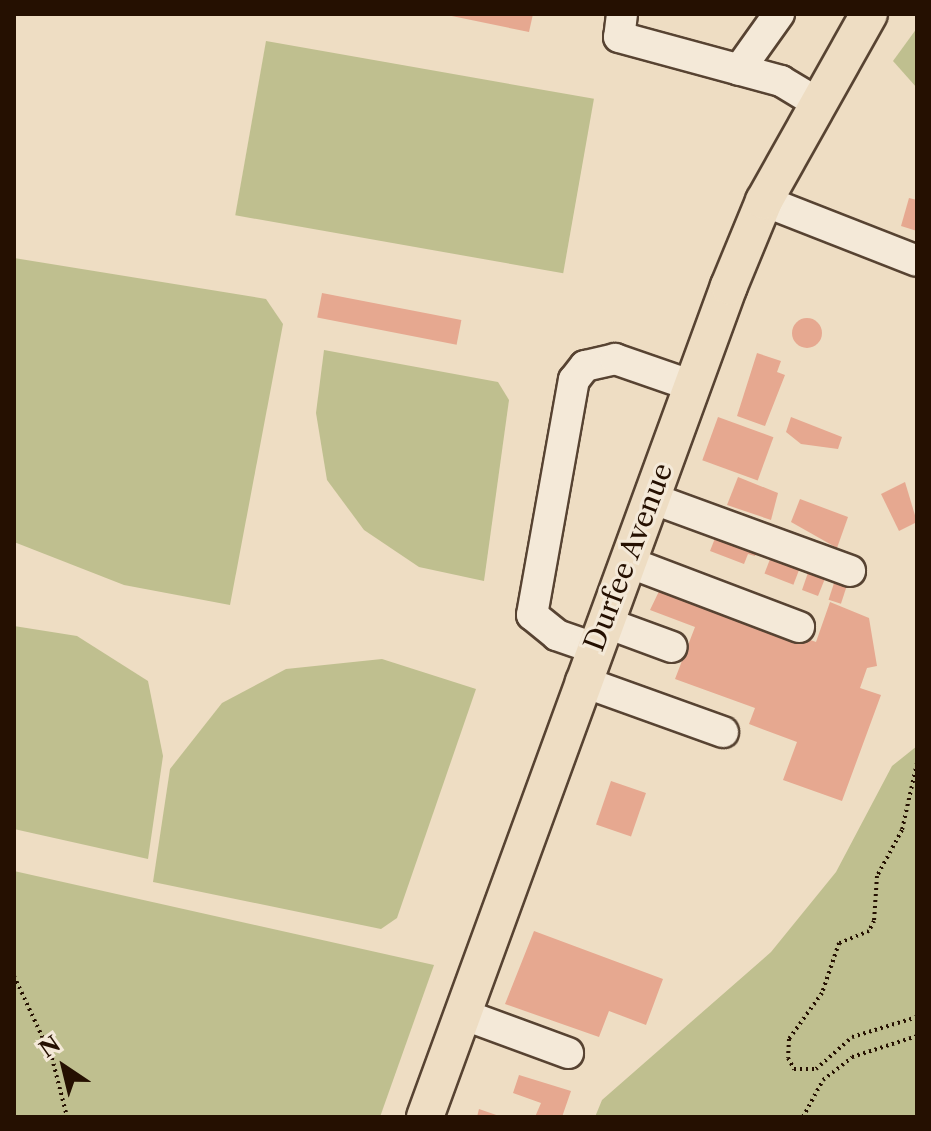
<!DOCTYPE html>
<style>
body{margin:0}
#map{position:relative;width:931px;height:1131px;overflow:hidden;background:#eeddc3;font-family:"Libre Caslon Text",serif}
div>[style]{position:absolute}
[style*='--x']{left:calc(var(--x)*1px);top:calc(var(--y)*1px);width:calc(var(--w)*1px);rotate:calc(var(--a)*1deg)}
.green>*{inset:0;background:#bfbf8f;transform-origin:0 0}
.building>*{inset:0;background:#e6a890;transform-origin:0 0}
.round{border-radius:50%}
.path>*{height:4px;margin-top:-2px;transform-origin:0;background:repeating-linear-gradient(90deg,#251001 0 2px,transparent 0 6px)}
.roads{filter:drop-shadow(2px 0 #574332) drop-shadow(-2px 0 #574332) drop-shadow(0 2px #574332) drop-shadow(0 -2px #574332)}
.minor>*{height:30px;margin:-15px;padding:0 15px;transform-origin:15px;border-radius:15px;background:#f4e9d8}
.major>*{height:36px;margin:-18px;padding:0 18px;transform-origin:18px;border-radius:18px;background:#eeddc3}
span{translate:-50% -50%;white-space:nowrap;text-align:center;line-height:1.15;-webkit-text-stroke:6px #f4e9d8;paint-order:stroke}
.street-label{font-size:28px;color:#251001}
.frame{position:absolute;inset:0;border:16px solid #251001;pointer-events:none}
.north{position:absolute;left:24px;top:1027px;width:80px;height:80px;-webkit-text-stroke:6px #f4e9d8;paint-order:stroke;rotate:325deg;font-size:22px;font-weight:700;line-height:32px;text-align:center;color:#251001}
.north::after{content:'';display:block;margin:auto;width:28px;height:36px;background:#251001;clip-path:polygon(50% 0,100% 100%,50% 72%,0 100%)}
</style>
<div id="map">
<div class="green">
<i style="clip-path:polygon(917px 28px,917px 88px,893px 61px)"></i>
<i style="left:266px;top:41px;width:333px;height:177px;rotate:10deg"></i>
<i style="clip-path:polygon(14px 258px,266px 299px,283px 324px,230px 605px,124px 585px,14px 542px)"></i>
<i style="clip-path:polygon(324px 350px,498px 382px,509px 400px,484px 581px,419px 567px,364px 530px,327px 480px,316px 413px)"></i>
<i style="clip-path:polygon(14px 626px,77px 636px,148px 681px,163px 756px,148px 859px,14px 829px)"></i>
<i style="clip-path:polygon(382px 659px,476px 689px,397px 918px,381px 929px,153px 882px,170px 769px,222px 703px,286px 669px)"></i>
<i style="clip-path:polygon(917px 746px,917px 1117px,595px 1117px,602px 1100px,771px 952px,836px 872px,892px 766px)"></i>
<i style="clip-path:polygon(14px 871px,434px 965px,380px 1117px,14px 1117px)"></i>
</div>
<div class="building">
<i style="clip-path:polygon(442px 14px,533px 14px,529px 32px)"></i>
<i style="clip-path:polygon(909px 198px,917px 200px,917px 231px,901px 226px)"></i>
<i style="left:322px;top:293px;width:142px;height:25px;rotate:11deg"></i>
<i class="round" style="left:792px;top:318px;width:30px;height:30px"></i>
<i style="clip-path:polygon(757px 353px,781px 361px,777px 372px,785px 375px,765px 426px,737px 416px)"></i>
<i style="left:718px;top:417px;width:59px;height:46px;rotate:20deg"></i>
<i style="clip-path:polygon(791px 417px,842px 437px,838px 449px,801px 444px,786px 432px)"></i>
<i style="clip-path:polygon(738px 477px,778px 493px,771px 520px,727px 505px)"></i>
<i style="clip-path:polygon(905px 482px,917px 522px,899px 531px,881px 494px)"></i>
<i style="clip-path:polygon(800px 499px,848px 517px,837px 548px,791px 522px)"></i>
<i style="clip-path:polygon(719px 528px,759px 545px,755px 556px,748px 554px,744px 564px,710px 551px)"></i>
<i style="left:772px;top:554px;width:31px;height:21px;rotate:21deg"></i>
<i style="clip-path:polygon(812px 561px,828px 571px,818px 596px,802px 590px)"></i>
<i style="left:836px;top:577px;width:13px;height:24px;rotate:18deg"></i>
<i style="clip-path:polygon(661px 587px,816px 642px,830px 602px,869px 618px,877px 666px,867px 668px,860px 688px,881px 695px,842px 801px,783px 780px,797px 742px,749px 724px,755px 708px,675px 679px,695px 627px,650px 610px)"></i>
<i style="left:611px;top:781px;width:37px;height:46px;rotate:19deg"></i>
<i style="clip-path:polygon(534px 931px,663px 979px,646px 1025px,609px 1011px,599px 1037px,505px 1004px)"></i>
<i style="clip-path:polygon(519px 1075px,571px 1091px,562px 1117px,535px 1117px,541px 1103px,513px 1093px)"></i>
<i style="clip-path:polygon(479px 1109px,502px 1117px,477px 1117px)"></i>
</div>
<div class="path">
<i style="--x:917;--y:484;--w:17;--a:90"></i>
<i style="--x:917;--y:763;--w:69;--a:102.6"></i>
<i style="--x:902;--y:830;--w:52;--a:118.5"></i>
<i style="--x:877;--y:876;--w:45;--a:93.8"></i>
<i style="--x:874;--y:921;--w:11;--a:117"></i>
<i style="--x:869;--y:931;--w:32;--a:158"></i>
<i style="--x:839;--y:943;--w:53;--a:108.8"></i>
<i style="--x:822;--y:993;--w:57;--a:125.7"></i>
<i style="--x:789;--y:1039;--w:19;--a:93"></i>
<i style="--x:788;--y:1058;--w:13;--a:61"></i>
<i style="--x:794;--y:1069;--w:22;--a:0"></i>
<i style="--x:816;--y:1069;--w:48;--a:-41.6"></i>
<i style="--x:852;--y:1037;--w:68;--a:-17.1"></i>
<i style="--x:14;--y:976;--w:90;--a:65.1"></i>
<i style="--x:52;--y:1058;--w:61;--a:75.7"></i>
<i style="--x:803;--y:1117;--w:42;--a:-61.6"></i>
<i style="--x:823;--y:1080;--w:37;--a:-38"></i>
<i style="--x:852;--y:1057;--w:68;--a:-17.9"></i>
</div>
<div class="roads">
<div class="minor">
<i style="--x:622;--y:14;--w:23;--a:97"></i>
<i style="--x:619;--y:37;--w:168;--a:15.2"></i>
<i style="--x:781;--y:81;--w:41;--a:31"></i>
<i style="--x:739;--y:70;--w:69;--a:-54.5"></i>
<i style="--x:764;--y:201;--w:164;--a:21.4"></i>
<i style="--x:651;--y:498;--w:212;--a:20.1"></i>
<i style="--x:628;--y:562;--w:183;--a:20.8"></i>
<i style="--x:604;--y:622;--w:72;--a:20.2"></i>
<i style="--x:594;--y:648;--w:39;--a:-161"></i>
<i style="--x:557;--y:635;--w:32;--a:-141"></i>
<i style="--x:532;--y:615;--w:239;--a:-79.9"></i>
<i style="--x:574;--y:380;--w:18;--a:-52"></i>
<i style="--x:585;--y:366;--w:31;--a:-13"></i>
<i style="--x:615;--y:359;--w:83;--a:19.1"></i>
<i style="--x:581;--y:681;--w:151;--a:19.8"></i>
<i style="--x:462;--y:1014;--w:113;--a:20.2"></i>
</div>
<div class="major">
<i style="--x:425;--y:1117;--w:885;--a:-69.91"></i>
<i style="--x:729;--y:286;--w:92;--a:-67.6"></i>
<i style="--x:764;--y:201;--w:214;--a:-60.7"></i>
</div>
</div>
<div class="street-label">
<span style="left:628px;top:557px;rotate:-69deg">Durfee Avenue</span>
</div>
<div class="frame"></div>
<div class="north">N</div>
</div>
